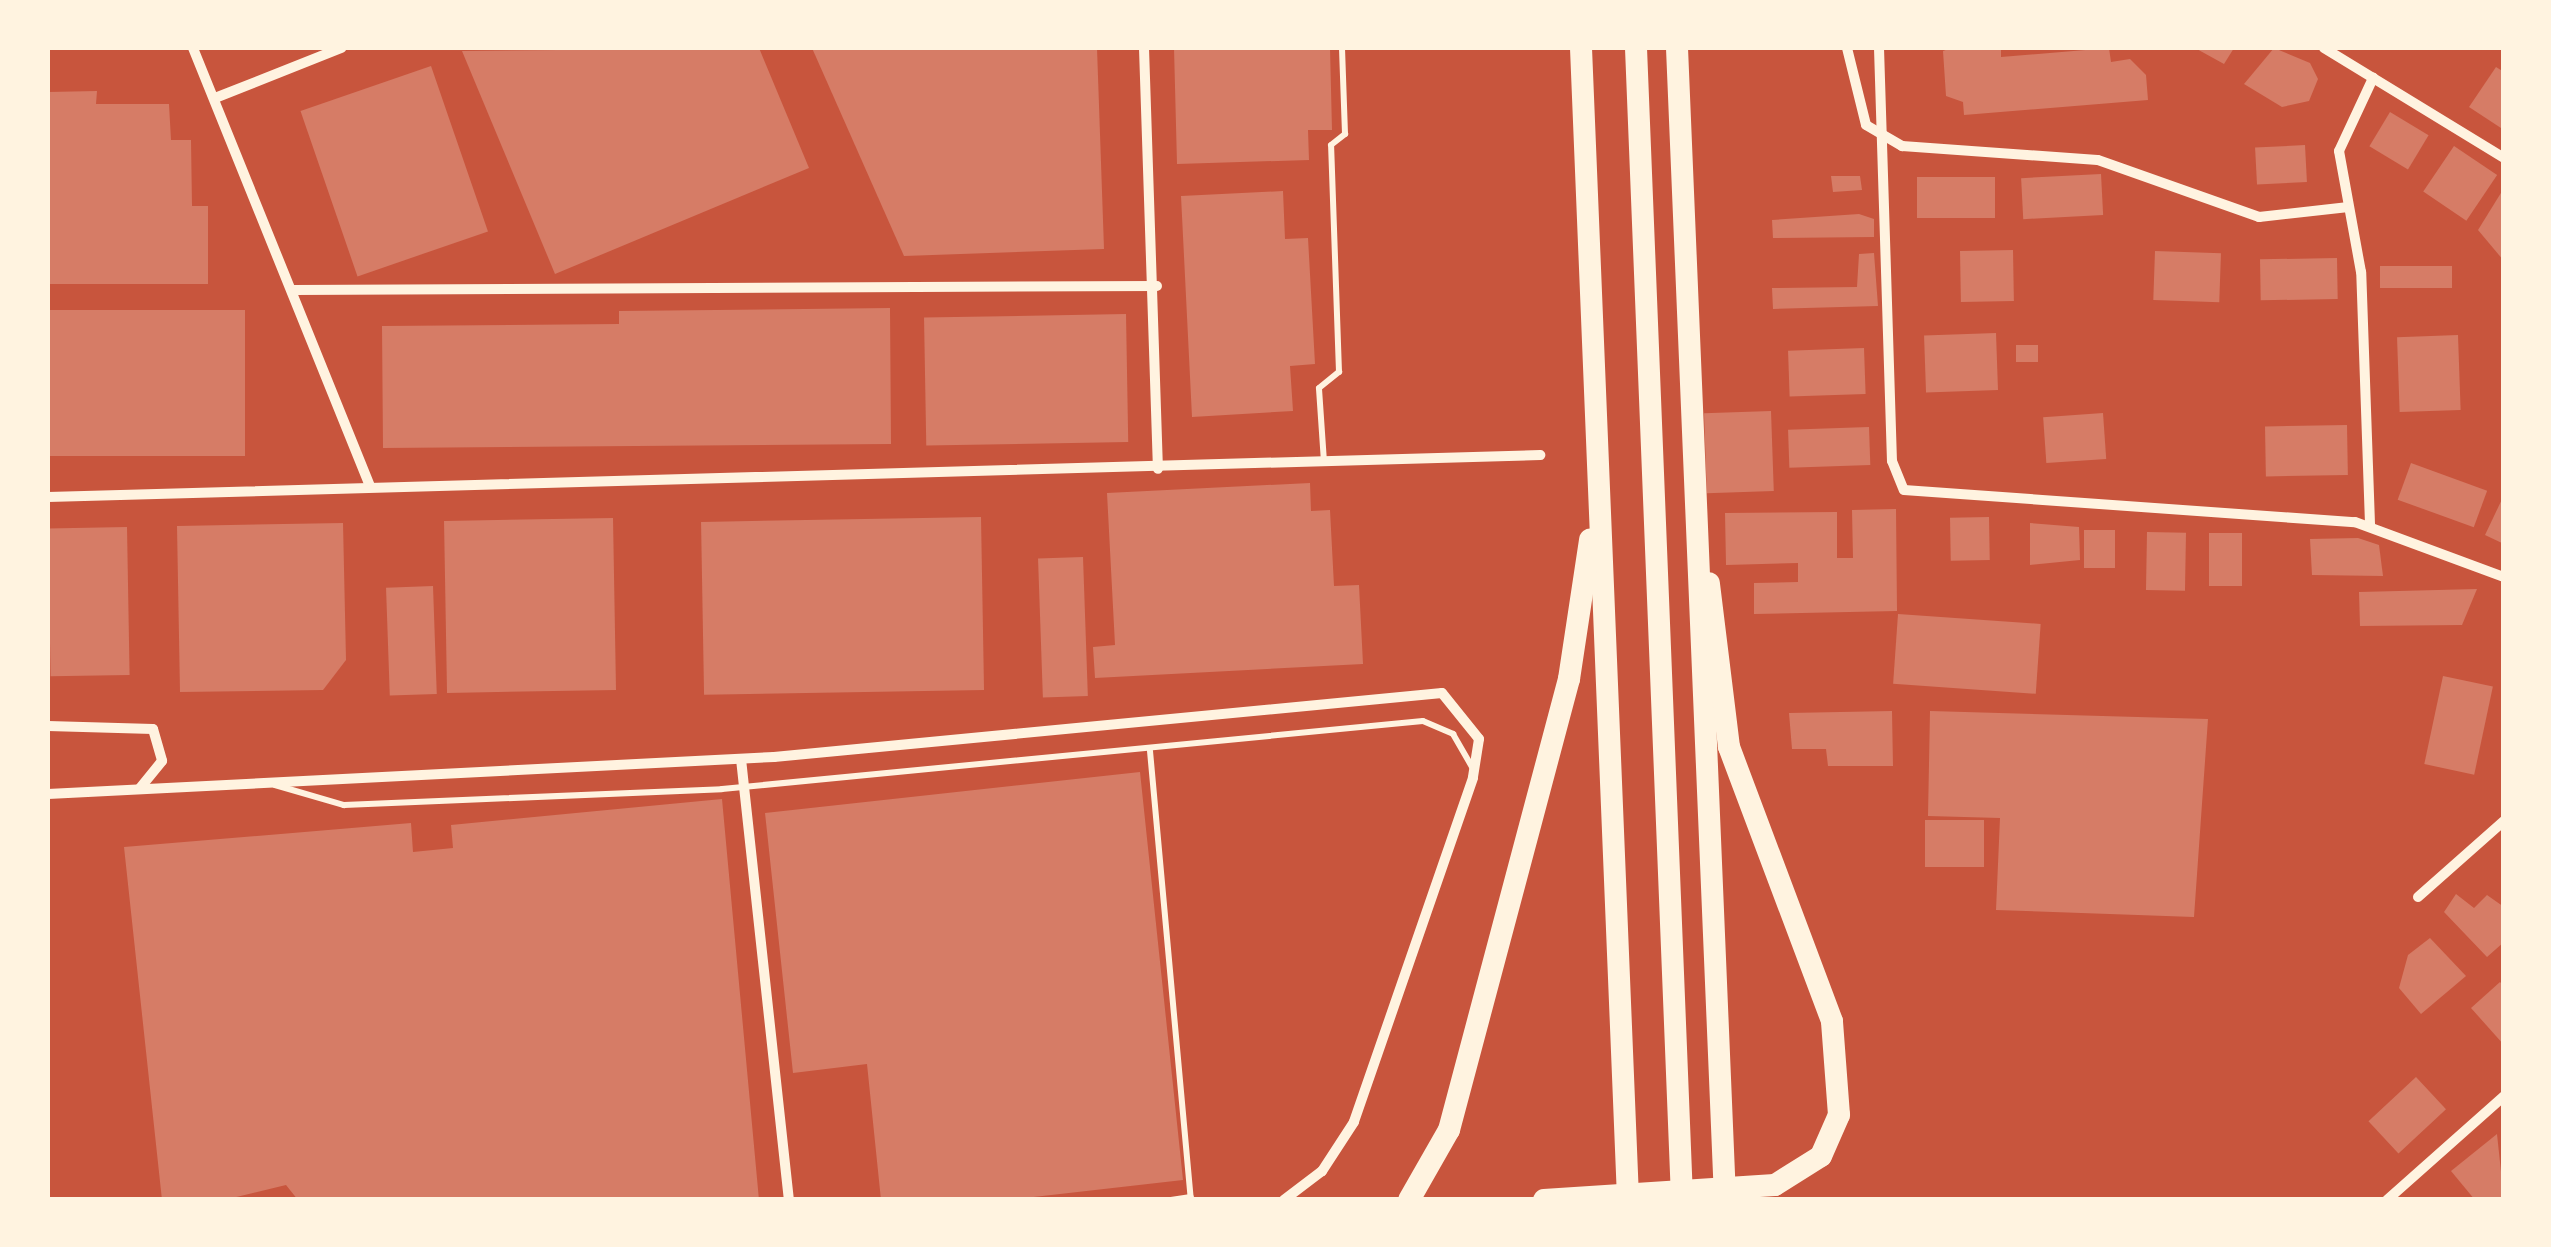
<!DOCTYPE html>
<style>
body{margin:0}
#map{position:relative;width:2551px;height:1247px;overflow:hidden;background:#c8553d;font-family:Ubuntu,sans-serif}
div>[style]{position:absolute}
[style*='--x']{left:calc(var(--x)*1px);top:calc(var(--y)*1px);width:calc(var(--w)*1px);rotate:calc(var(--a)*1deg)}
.building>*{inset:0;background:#d67c66;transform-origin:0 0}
.service>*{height:6px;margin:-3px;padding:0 3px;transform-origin:3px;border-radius:3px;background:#fff3e0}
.minor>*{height:10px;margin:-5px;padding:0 5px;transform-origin:5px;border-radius:5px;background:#fff3e0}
.motorway>*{height:22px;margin:-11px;padding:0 11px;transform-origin:11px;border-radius:11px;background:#fff3e0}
span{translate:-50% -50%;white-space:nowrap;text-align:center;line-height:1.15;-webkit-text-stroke:9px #fff3e0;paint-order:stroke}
.frame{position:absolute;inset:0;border:50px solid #fff3e0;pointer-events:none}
</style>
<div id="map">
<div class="building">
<i style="clip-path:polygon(759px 48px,809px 168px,555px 274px,462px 51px)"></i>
<i style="clip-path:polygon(812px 48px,1097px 48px,1104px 249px,904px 256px)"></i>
<i style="clip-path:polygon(1174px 48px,1330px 48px,1332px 130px,1308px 130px,1309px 160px,1177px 164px)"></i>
<i style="clip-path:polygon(1951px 48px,2001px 48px,2001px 57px,2109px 48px,2111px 62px,2130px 59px,2146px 75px,2148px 100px,1964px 115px,1963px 102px,1946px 96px,1943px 51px)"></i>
<i style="clip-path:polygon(2195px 48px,2234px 48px,2224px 64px)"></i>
<i style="clip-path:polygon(2274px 48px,2310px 63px,2318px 79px,2309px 101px,2282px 107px,2244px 84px)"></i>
<i style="left:431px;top:66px;width:175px;height:138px;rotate:71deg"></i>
<i style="clip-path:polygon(2496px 67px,2504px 72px,2504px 130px,2469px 107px)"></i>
<i style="clip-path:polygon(97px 91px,96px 104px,169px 104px,171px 140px,191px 140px,192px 206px,208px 206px,208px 284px,48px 284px,48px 92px)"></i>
<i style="left:2390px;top:112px;width:45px;height:40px;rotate:31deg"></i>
<i style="left:2305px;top:145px;width:37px;height:50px;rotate:87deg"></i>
<i style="left:2454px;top:146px;width:52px;height:55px;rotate:34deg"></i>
<i style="left:2101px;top:174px;width:41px;height:80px;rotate:87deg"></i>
<i style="clip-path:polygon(1831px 176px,1860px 176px,1862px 190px,1833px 192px)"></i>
<i style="left:1995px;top:177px;width:41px;height:78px;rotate:90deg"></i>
<i style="clip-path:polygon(2504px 188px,2504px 261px,2478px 230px)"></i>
<i style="clip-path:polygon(1283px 191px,1285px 239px,1308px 238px,1315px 364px,1290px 366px,1293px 411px,1192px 417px,1181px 196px)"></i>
<i style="clip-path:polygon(1859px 214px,1874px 219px,1874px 237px,1773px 238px,1772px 220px)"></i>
<i style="left:2013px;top:250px;width:51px;height:53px;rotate:89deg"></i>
<i style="left:2155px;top:251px;width:66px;height:49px;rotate:2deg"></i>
<i style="clip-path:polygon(1874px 253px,1878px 306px,1773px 309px,1772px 288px,1857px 287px,1859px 254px)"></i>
<i style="left:2337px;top:258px;width:41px;height:77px;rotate:89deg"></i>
<i style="left:2452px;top:266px;width:22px;height:72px;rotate:90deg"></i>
<i style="clip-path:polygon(890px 308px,891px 444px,383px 448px,382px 326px,619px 324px,619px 311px)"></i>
<i style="left:245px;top:310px;width:146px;height:197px;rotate:90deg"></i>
<i style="left:1126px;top:314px;width:128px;height:202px;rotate:89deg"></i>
<i style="left:1996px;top:333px;width:57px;height:72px;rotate:88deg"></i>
<i style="left:2458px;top:335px;width:75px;height:61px;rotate:88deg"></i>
<i style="left:2038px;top:345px;width:17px;height:22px;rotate:90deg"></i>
<i style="left:1864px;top:348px;width:46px;height:76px;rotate:88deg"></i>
<i style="left:1771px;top:411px;width:80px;height:67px;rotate:88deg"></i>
<i style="left:2103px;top:413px;width:46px;height:60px;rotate:86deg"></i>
<i style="left:2347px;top:425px;width:50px;height:82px;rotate:89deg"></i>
<i style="left:1869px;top:427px;width:38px;height:81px;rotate:88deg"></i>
<i style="left:2411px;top:463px;width:81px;height:39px;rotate:20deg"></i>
<i style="clip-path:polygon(1310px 483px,1311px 511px,1330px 510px,1334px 586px,1359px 585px,1363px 664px,1095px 678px,1093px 647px,1115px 645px,1107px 493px)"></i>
<i style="clip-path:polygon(2504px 495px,2504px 544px,2485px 535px)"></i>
<i style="clip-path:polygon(1896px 509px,1897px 611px,1754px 614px,1754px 583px,1798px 582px,1798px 563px,1726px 565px,1725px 513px,1837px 512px,1837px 558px,1853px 558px,1852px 510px)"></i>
<i style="left:981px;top:517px;width:173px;height:280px;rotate:89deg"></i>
<i style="left:1989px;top:517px;width:43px;height:39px;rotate:89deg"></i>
<i style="left:613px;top:518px;width:172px;height:169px;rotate:89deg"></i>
<i style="clip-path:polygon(343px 523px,346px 660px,323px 690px,180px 692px,177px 526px)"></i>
<i style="clip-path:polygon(2030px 523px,2079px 527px,2080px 560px,2030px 565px)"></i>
<i style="left:127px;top:527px;width:148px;height:79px;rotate:89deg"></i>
<i style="left:2084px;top:530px;width:31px;height:38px"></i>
<i style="left:2147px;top:532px;width:39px;height:58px;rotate:1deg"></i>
<i style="left:2209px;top:533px;width:33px;height:53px"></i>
<i style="clip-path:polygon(2358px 538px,2379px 545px,2383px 576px,2312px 575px,2310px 539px)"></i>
<i style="left:1083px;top:557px;width:139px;height:45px;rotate:88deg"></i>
<i style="left:433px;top:586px;width:108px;height:47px;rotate:88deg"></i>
<i style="clip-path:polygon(2477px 589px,2462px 625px,2360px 626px,2359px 592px)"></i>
<i style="left:1898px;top:614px;width:143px;height:70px;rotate:4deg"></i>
<i style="left:2443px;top:676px;width:51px;height:90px;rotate:12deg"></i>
<i style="clip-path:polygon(1892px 711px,1893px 766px,1828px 766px,1826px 749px,1792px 749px,1789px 713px)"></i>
<i style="clip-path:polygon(1930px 711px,2208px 719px,2194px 917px,1996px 910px,2000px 818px,1928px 816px)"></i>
<i style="clip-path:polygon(1140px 772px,1183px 1180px,1008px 1200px,881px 1200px,867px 1064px,793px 1073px,765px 813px)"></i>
<i style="clip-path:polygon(722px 799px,759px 1200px,298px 1200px,286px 1185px,224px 1200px,162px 1200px,124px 847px,411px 823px,413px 852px,453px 848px,451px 825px)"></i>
<i style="left:1925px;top:820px;width:59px;height:47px"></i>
<i style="clip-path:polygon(2456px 894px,2474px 908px,2487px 895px,2504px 907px,2504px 942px,2487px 957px,2444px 912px)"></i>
<i style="clip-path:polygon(2430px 938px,2466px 976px,2421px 1014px,2399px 988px,2408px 955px)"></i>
<i style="clip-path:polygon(2500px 982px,2504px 986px,2504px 1045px,2471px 1008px)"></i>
<i style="left:2416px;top:1077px;width:44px;height:65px;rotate:47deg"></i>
<i style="clip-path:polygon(2497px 1134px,2504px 1200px,2475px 1200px,2451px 1171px)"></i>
</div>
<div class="service">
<i style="--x:1324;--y:462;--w:74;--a:-93.9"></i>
<i style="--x:1319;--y:388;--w:26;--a:-39"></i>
<i style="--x:1339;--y:372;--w:227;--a:-92"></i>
<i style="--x:1331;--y:145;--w:18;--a:-38"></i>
<i style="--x:1345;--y:134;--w:86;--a:-92"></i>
<i style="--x:1150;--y:751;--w:451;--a:84.8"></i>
<i style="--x:275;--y:785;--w:72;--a:16.2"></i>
<i style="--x:344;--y:805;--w:378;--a:-2.4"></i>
<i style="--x:722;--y:789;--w:704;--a:-5.54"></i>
<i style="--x:1423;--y:721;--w:33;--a:23"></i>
<i style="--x:1453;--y:734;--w:38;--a:60"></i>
<i style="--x:1171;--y:1200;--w:20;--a:-9"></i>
</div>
<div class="minor">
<i style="--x:193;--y:48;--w:472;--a:68"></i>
<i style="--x:1144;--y:48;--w:421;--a:88.1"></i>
<i style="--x:1847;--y:48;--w:79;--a:76.1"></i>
<i style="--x:1866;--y:125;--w:42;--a:30.3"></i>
<i style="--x:1902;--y:146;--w:196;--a:4.1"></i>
<i style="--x:2098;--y:160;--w:171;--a:19.5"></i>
<i style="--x:2259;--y:217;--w:90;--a:-6.4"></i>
<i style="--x:1879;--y:48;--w:413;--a:88.2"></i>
<i style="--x:1892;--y:461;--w:31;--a:68"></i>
<i style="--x:1904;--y:490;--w:452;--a:4.1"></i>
<i style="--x:2355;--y:522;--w:159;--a:20.3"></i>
<i style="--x:2324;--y:48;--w:211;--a:31.4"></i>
<i style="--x:215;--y:98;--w:136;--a:-21.6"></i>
<i style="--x:293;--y:290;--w:864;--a:-0.27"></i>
<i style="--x:48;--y:497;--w:1493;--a:-1.61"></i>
<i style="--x:2370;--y:524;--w:252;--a:-92"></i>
<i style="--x:2361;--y:272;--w:123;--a:-100.3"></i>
<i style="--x:2339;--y:151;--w:81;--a:-65"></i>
<i style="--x:48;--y:726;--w:105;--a:1.6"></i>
<i style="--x:153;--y:729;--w:33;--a:74"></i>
<i style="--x:162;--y:761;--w:35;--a:129"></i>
<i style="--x:741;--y:759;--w:444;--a:83.8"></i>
<i style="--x:48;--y:794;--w:727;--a:-2.92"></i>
<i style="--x:774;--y:757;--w:671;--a:-5.47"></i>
<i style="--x:1442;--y:693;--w:59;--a:51.2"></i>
<i style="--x:1479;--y:739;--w:39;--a:99"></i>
<i style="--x:1473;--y:778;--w:364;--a:109.1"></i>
<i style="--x:1354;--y:1122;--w:59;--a:123.1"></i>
<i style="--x:1322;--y:1171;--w:48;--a:142.7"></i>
<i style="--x:2418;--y:897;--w:115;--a:-41.5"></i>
<i style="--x:2387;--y:1200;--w:157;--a:-41.6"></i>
</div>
<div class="motorway">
<i style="--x:1581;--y:48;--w:1153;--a:87.66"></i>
<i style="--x:1636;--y:48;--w:1153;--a:87.71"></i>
<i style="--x:1677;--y:48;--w:1153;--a:87.61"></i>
<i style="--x:1409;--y:1200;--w:81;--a:-60.3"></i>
<i style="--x:1449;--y:1130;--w:467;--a:-75.1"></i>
<i style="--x:1569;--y:679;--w:141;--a:-81.4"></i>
<i style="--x:1544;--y:1200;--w:231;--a:-3.7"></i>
<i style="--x:1775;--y:1185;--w:54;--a:-32.2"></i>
<i style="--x:1821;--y:1156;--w:45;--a:-66.3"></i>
<i style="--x:1839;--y:1115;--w:94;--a:-94.3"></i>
<i style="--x:1832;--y:1021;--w:293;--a:-110.6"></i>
<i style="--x:1729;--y:747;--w:165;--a:-97"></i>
</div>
<div class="frame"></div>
</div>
